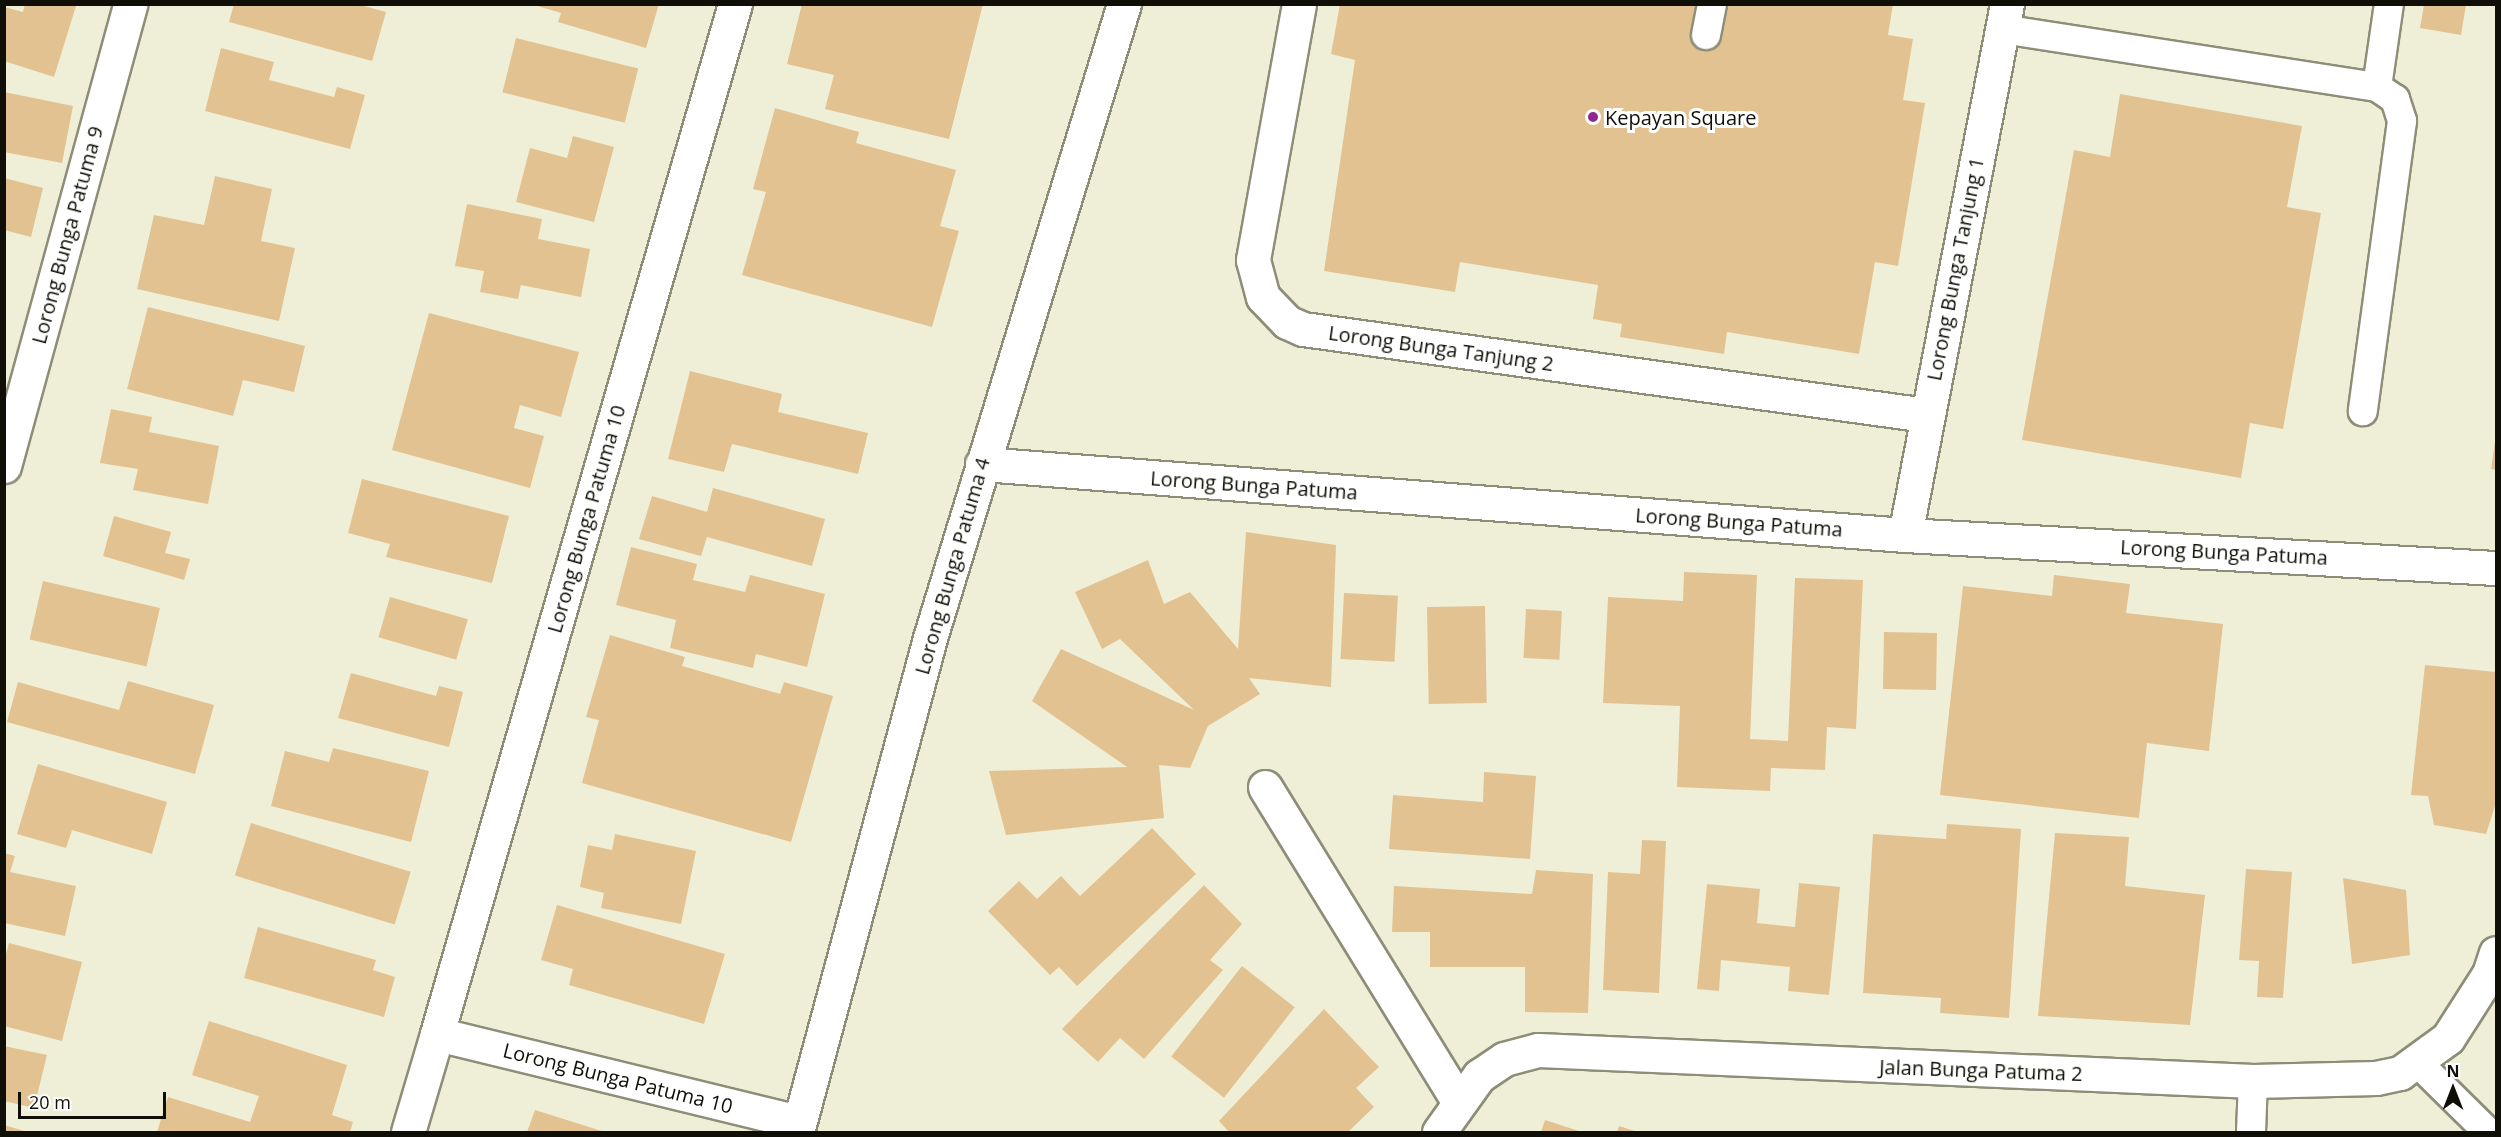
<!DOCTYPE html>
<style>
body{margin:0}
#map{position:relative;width:2501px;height:1137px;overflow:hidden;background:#efefd8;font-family:"Open Sans",sans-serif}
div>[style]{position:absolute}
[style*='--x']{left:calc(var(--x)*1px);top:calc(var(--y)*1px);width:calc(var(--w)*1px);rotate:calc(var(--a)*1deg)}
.building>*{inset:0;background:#e3c291;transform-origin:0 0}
.roads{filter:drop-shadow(2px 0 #8e8d78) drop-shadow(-2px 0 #8e8d78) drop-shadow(0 2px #8e8d78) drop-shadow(0 -2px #8e8d78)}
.service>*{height:28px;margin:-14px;padding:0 14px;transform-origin:14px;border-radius:14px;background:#fff}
.minor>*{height:33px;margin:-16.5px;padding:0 16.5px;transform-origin:16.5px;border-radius:16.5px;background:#fff}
.tertiary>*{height:33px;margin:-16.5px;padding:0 16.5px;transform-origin:16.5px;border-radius:16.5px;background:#fff}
.dots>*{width:16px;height:16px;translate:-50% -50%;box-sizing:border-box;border:3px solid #fff;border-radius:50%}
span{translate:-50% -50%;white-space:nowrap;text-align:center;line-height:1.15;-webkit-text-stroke:6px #fff;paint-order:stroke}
.poi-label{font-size:20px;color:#0f0f07}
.left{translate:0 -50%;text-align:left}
.street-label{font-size:20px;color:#0f0f07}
.frame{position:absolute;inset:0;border:6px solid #0f0f07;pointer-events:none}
.north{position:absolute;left:2423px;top:1059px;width:60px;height:60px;-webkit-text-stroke:4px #fff;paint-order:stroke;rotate:0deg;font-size:16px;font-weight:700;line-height:24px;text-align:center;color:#0f0f07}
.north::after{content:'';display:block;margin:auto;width:21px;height:27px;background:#0f0f07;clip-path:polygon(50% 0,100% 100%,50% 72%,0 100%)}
.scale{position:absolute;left:18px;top:1092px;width:148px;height:27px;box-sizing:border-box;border:3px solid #0f0f07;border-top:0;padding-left:8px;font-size:18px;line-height:21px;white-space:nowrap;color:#0f0f07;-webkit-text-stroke:4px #fff;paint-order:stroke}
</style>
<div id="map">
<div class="building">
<i style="clip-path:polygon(25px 4px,76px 6px,54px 77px,4px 61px,4px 7px,23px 12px)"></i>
<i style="clip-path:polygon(234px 4px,357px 4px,386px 12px,372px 61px,229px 22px)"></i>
<i style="clip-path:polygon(659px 4px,646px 48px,558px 22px,561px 13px,534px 5px)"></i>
<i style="clip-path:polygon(802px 4px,983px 4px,949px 139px,825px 109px,834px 75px,787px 64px)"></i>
<i style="clip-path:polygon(1340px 4px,1893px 4px,1888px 35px,1913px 39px,1903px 100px,1925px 103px,1898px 266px,1875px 262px,1859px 354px,1727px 332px,1724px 354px,1620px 337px,1622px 324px,1593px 319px,1598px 285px,1460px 262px,1455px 292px,1324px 271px,1355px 60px,1331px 54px)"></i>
<i style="clip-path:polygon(2424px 5px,2466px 5px,2461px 35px,2420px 28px)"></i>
<i style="left:516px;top:38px;width:126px;height:56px;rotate:14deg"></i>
<i style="clip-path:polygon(221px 48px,274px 62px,269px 80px,334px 97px,337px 87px,365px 95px,350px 149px,205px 111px)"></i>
<i style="clip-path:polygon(4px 92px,73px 106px,62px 163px,4px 152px)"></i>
<i style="clip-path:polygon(2120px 94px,2302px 126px,2287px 207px,2321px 213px,2283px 429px,2250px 423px,2241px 478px,2022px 440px,2074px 150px,2110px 157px)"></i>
<i style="clip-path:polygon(775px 108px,859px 132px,856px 143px,956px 170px,940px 226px,959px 231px,932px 327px,742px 275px,766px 192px,753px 189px)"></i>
<i style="clip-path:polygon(573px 136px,614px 147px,594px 222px,516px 202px,530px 148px,567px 158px)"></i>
<i style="clip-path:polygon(215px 176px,272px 189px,261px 241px,295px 248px,279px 321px,137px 289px,154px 215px,204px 225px)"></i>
<i style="clip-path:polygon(4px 178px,43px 188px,31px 237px,4px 230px)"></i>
<i style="clip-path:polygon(467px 204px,542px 219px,538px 239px,590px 249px,581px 297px,521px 285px,518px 299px,480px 292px,484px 271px,455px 266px)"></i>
<i style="clip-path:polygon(148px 307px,305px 346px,294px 392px,243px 380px,233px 416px,127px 389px)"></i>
<i style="clip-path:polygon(429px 313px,579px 352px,561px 417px,520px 405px,514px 428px,544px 436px,530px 488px,392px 450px)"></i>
<i style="clip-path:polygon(690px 371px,782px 394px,778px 412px,868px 433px,858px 474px,732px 444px,724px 472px,668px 459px)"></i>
<i style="clip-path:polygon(111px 409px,152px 417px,149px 432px,219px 446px,208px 504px,133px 490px,138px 469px,100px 463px)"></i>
<i style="clip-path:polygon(2495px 442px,2496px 442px,2496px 470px,2491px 469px)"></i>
<i style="clip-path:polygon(362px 479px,509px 516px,492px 583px,386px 557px,390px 544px,348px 533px)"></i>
<i style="clip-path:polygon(713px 488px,825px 519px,812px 566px,707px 537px,701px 556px,639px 539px,652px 496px,707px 512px)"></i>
<i style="clip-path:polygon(114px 516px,171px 532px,165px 553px,190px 559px,184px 580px,103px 556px)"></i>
<i style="clip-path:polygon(1246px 532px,1336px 545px,1331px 687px,1249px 678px,1260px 694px,1208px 726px,1190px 768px,1159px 765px,1164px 818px,1006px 835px,989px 771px,1127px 767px,1032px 701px,1061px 649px,1194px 710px,1120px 639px,1102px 649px,1075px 592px,1148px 560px,1164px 604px,1190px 592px,1238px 649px)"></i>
<i style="clip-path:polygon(631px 547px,697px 564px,693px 580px,745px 592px,750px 575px,825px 594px,807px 667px,756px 654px,753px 668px,670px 648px,676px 620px,616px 605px)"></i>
<i style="clip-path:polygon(1684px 572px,1757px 575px,1750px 739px,1788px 741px,1795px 578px,1863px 580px,1856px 729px,1827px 727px,1825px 770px,1771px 768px,1770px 791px,1677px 787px,1680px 706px,1603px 703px,1608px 597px,1683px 601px)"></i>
<i style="clip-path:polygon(2054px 575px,2130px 584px,2126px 613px,2223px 624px,2209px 751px,2147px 743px,2139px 818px,1940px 795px,1963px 586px,2052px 596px)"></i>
<i style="left:43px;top:581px;width:120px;height:60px;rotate:13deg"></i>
<i style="left:1344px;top:593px;width:54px;height:66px;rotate:3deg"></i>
<i style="left:390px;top:597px;width:81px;height:42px;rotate:16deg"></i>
<i style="left:1485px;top:606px;width:97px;height:58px;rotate:89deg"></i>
<i style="left:1526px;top:609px;width:36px;height:49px;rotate:3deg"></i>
<i style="left:1884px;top:632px;width:53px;height:57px;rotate:1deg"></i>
<i style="clip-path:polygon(610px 635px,685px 657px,682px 666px,780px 694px,784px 682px,833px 696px,791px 842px,582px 783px,599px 720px,586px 717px)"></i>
<i style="clip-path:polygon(2425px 665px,2496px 672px,2496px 803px,2486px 834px,2434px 825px,2428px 796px,2411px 795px)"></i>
<i style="clip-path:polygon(351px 673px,436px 696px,439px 686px,463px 692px,449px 747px,338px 718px)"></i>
<i style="clip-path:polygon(128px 681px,214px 705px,195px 774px,7px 722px,18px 682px,119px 710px)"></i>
<i style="clip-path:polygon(333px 748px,429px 771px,411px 842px,271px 806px,285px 751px,329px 762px)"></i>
<i style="clip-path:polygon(38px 764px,167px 802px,152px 854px,72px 830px,66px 848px,17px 834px)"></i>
<i style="clip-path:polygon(1484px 772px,1536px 776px,1530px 859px,1389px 849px,1393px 795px,1483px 802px)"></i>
<i style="left:251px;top:823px;width:167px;height:55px;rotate:17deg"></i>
<i style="clip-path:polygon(1947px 824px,2021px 829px,2009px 1018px,1940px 1013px,1941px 998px,1863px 993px,1873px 834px,1946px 839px)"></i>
<i style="clip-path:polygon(1152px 828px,1196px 874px,1077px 986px,1059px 967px,1050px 975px,988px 911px,1019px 881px,1037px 899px,1061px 876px,1080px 896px)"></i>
<i style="clip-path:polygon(2055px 833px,2129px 837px,2125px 886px,2205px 895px,2190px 1025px,2038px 1016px)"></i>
<i style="clip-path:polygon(615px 834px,696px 851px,681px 924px,601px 908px,604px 893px,580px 887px,588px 845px,612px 850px)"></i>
<i style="clip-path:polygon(1642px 840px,1666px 841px,1659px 993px,1603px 990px,1608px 872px,1640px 874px)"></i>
<i style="clip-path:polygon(4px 853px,15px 856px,10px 872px,76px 886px,65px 936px,4px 923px)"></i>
<i style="clip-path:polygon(2246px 869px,2292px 872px,2283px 998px,2257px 997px,2259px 961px,2239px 960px)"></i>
<i style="clip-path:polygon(1536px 870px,1593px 874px,1588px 1013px,1525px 1012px,1525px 967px,1430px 967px,1430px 932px,1392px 932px,1394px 886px,1532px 894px)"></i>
<i style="clip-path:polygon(2343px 878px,2406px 890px,2410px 955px,2352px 964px)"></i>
<i style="clip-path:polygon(1799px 883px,1840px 887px,1829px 995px,1788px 991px,1790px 967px,1721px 960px,1719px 991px,1697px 989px,1707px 884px,1760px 889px,1757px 923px,1795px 927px)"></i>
<i style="clip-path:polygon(1204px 885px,1242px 924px,1210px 960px,1223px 970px,1144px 1059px,1120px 1038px,1098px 1062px,1062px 1029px)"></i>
<i style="clip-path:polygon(557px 905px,725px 954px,704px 1024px,569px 985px,573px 969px,541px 960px)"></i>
<i style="clip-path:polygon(258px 927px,376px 960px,373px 970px,395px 977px,384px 1017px,244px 978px)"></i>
<i style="clip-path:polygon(9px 943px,82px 962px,62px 1041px,4px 1026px,4px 961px)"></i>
<i style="left:1242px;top:966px;width:67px;height:115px;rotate:38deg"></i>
<i style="clip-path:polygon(1324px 1009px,1379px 1067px,1356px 1088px,1374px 1107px,1348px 1132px,1229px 1132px,1219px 1121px)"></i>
<i style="clip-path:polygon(209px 1021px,347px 1065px,332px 1115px,353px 1122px,350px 1132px,157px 1132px,168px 1097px,250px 1122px,259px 1096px,192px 1075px)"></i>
<i style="clip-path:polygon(4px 1046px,47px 1055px,34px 1108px,4px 1101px)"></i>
<i style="clip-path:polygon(535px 1110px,605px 1132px,527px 1132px)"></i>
<i style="clip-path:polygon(1545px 1120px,1582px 1132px,1541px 1132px)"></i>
<i style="clip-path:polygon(4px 1125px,28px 1132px,4px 1132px)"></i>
<i style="clip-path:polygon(1619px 1126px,1638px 1132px,1617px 1132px)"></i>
</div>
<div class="roads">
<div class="service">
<i style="--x:2002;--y:29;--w:379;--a:8.8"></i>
<i style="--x:2377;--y:87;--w:22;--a:34"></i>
<i style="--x:2395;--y:99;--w:23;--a:72"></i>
<i style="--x:2402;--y:121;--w:293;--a:97.7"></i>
<i style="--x:1706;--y:35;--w:32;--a:-79"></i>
<i style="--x:2377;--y:87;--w:84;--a:-81.8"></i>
<i style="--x:2418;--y:1063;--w:98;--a:44.6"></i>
<i style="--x:2251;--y:1132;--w:51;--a:-87.8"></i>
</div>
<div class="minor">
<i style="--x:735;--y:4;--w:1072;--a:106.14"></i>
<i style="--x:437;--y:1034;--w:373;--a:13.7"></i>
<i style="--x:1299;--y:4;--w:260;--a:100.2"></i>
<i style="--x:1253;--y:260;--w:38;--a:75"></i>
<i style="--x:1263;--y:297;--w:35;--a:46"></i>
<i style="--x:1287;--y:322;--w:17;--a:24"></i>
<i style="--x:1303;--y:329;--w:629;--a:7.86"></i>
<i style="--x:982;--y:464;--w:926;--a:4.4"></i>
<i style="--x:1905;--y:535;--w:592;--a:3.2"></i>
<i style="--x:4;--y:466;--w:479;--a:-74.7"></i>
<i style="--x:1905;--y:535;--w:541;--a:-79.13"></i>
<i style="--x:1265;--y:787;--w:369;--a:58.4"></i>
<i style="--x:408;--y:1132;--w:102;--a:-73.5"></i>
<i style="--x:1439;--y:1132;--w:69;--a:-54.5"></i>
<i style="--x:1479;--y:1076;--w:30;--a:-34"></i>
<i style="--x:1504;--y:1059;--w:35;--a:-15"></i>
<i style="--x:1538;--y:1050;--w:716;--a:2.48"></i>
<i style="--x:2253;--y:1081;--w:123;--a:-1.4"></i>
<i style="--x:2376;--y:1078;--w:25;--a:-12"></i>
<i style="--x:2400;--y:1073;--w:59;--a:-36.1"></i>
<i style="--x:2448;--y:1038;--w:76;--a:-57.4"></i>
<i style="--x:2489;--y:974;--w:22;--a:-72"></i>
</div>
<div class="tertiary">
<i style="--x:797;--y:1132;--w:512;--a:-74.93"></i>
<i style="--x:930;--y:638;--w:663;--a:-72.99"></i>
</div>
</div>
<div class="dots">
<i style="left:1593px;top:117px;background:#8f298f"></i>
</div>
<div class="poi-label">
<span class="left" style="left:1605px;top:117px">Kepayan Square</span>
</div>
<div class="street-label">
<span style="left:67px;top:235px;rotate:-75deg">Lorong Bunga Patuma 9</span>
<span style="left:1955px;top:269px;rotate:-79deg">Lorong Bunga Tanjung 1</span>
<span style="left:1441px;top:348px;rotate:8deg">Lorong Bunga Tanjung 2</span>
<span style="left:1254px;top:485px;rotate:4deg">Lorong Bunga Patuma</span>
<span style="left:586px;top:519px;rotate:-74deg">Lorong Bunga Patuma 10</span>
<span style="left:1739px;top:522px;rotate:4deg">Lorong Bunga Patuma</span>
<span style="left:2224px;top:552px;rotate:3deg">Lorong Bunga Patuma</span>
<span style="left:952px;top:566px;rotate:-74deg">Lorong Bunga Patuma 4</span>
<span style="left:1981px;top:1070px;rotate:2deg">Jalan Bunga Patuma 2</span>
<span style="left:618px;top:1078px;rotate:14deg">Lorong Bunga Patuma 10</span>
</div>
<div class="frame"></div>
<div class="north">N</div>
<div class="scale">20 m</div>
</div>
